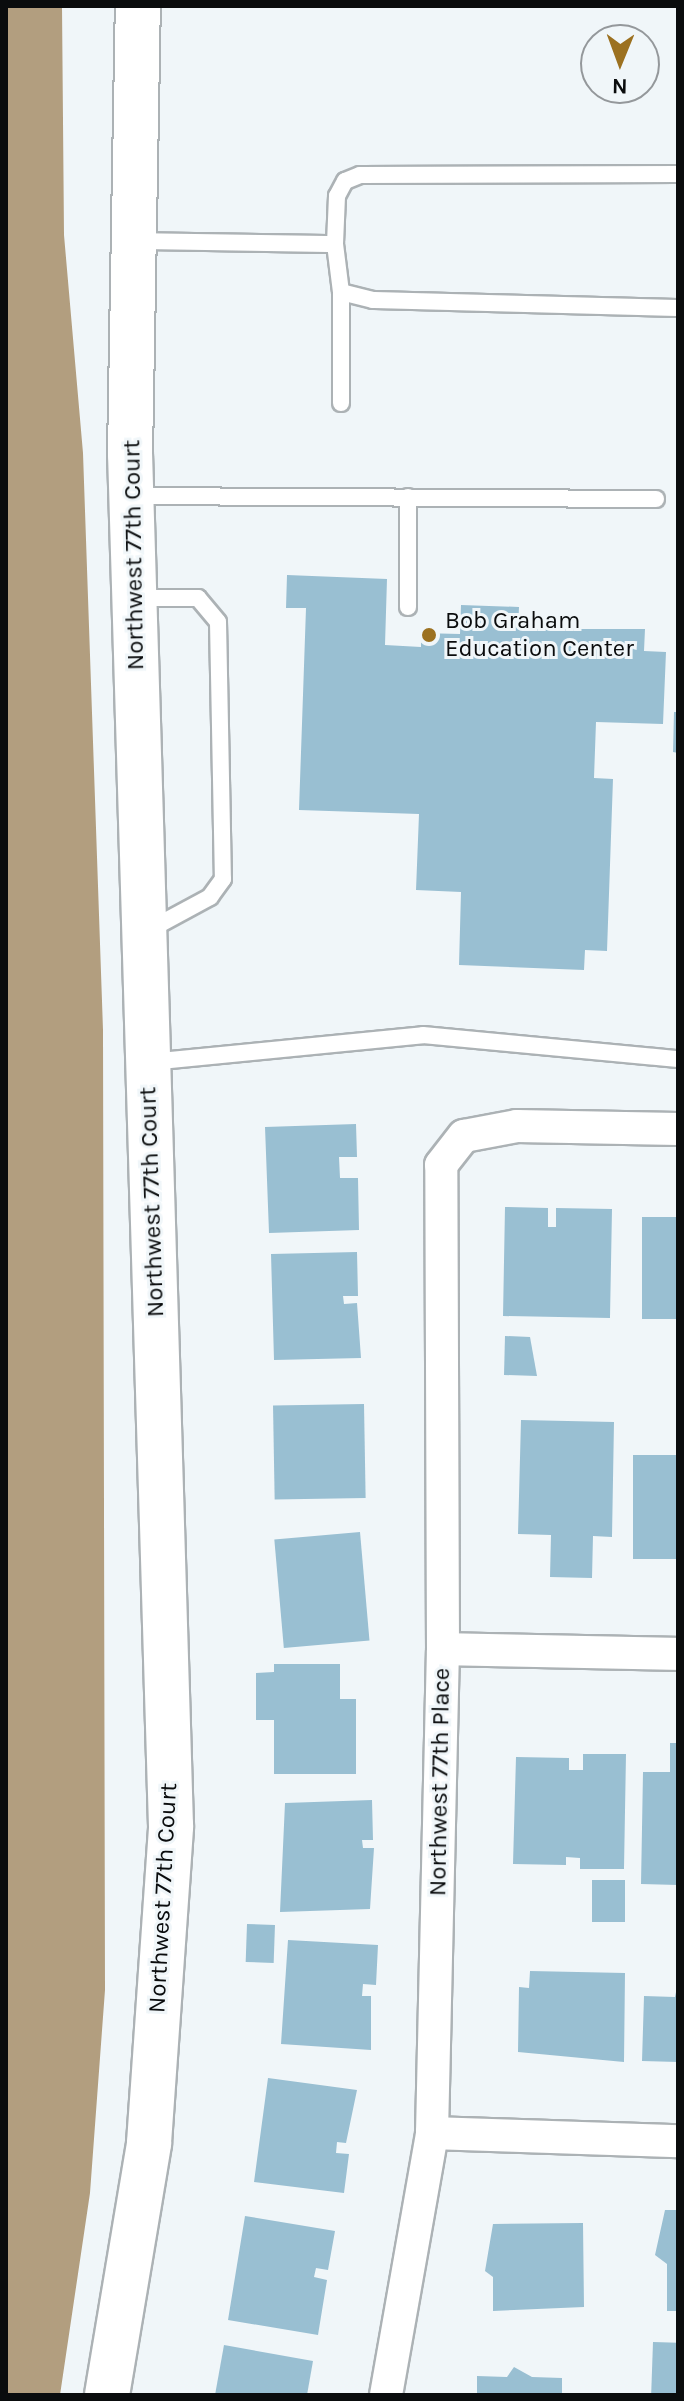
<!DOCTYPE html>
<style>
body{margin:0}
#map{position:relative;width:684px;height:2401px;overflow:hidden;background:#f0f6f9;font-family:Karla,sans-serif}
div>[style]{position:absolute}
[style*='--x']{left:calc(var(--x)*1px);top:calc(var(--y)*1px);width:calc(var(--w)*1px);rotate:calc(var(--a)*1deg)}
.water>*{inset:0;background:#b29e7f}
.building>*{inset:0;background:#99bfd2;transform-origin:0 0}
.roads{filter:drop-shadow(2px 0 #acb2b5) drop-shadow(-2px 0 #acb2b5) drop-shadow(0 2px #acb2b5) drop-shadow(0 -2px #acb2b5)}
.lane>*{height:16px;margin:-8px;padding:0 8px;transform-origin:8px;border-radius:8px;background:#fff}
.street>*{height:32px;margin:-16px;padding:0 16px;transform-origin:16px;border-radius:16px;background:#fff}
.secondary>*{height:44px;margin:-22px;padding:0 22px;transform-origin:22px;border-radius:22px;background:#fff}
.dots>*{width:22px;height:22px;translate:-50% -50%;box-sizing:border-box;border:4px solid #f0f6f9;border-radius:50%}
span{translate:-50% -50%;white-space:nowrap;text-align:center;line-height:1.15;-webkit-text-stroke:6px #f0f6f9;paint-order:stroke}
.street-label{font-size:24px;color:#0a0c0d}
.poi-label{font-size:24px;color:#0a0c0d}
.left{translate:0 -50%;text-align:left}
.frame{position:absolute;inset:0;border:8px solid #0a0c0d;pointer-events:none}
.north{position:absolute;left:580px;top:24px;width:80px;height:80px;box-sizing:border-box;background:#f0f6f9;border:2px solid #94989b;border-radius:50%;rotate:181deg;font-size:22px;font-weight:700;line-height:32px;text-align:center;color:#0a0c0d}
.north::after{content:'';display:block;margin:auto;width:28px;height:36px;background:#9c7120;clip-path:polygon(50% 0,100% 100%,50% 72%,0 100%)}
</style>
<div id="map">
<div class="water">
<i style="clip-path:polygon(6px 6px,62px 6px,64px 235px,83px 453px,103px 1030px,105px 1990px,90px 2193px,60px 2395px,6px 2395px)"></i>
</div>
<div class="building">
<i style="clip-path:polygon(287px 575px,387px 579px,385px 645px,421px 647px,421px 633px,460px 634px,461px 605px,519px 607px,518px 629px,645px 629px,644px 651px,666px 652px,663px 724px,596px 722px,594px 778px,613px 779px,607px 951px,585px 950px,584px 970px,459px 965px,461px 892px,416px 890px,419px 814px,299px 810px,306px 608px,286px 608px)"></i>
<i style="clip-path:polygon(674px 712px,678px 712px,678px 753px,673px 752px)"></i>
<i style="clip-path:polygon(356px 1124px,357px 1157px,339px 1157px,340px 1178px,358px 1178px,359px 1230px,269px 1233px,265px 1127px)"></i>
<i style="clip-path:polygon(505px 1207px,548px 1208px,548px 1227px,556px 1227px,556px 1208px,612px 1209px,610px 1318px,503px 1316px)"></i>
<i style="left:642px;top:1217px;width:36px;height:102px"></i>
<i style="clip-path:polygon(357px 1252px,358px 1296px,343px 1296px,344px 1304px,357px 1303px,361px 1358px,274px 1360px,271px 1254px)"></i>
<i style="clip-path:polygon(505px 1336px,530px 1337px,537px 1376px,504px 1375px)"></i>
<i style="left:364px;top:1404px;width:94px;height:91px;rotate:89deg"></i>
<i style="clip-path:polygon(521px 1420px,614px 1422px,612px 1537px,593px 1536px,592px 1578px,550px 1577px,551px 1535px,518px 1534px)"></i>
<i style="left:633px;top:1455px;width:45px;height:104px"></i>
<i style="left:360px;top:1532px;width:109px;height:86px;rotate:85deg"></i>
<i style="clip-path:polygon(274px 1664px,340px 1664px,340px 1699px,356px 1699px,356px 1774px,274px 1774px,274px 1720px,256px 1720px,256px 1673px,274px 1672px)"></i>
<i style="clip-path:polygon(670px 1743px,678px 1743px,678px 1885px,641px 1884px,643px 1772px,670px 1772px)"></i>
<i style="clip-path:polygon(583px 1754px,626px 1754px,624px 1869px,580px 1869px,580px 1858px,566px 1857px,566px 1865px,513px 1864px,516px 1757px,569px 1758px,569px 1770px,583px 1770px)"></i>
<i style="clip-path:polygon(372px 1800px,373px 1840px,362px 1840px,363px 1848px,374px 1848px,370px 1909px,280px 1912px,285px 1803px)"></i>
<i style="left:592px;top:1880px;width:33px;height:42px"></i>
<i style="left:247px;top:1924px;width:28px;height:38px;rotate:2deg"></i>
<i style="clip-path:polygon(288px 1940px,378px 1945px,376px 1985px,363px 1984px,362px 1996px,371px 1996px,371px 2050px,281px 2044px)"></i>
<i style="clip-path:polygon(530px 1971px,625px 1973px,624px 2062px,518px 2052px,519px 1987px,529px 1988px)"></i>
<i style="clip-path:polygon(678px 1982px,678px 2062px,642px 2061px,644px 1996px,675px 1997px)"></i>
<i style="clip-path:polygon(268px 2078px,357px 2090px,346px 2143px,337px 2142px,336px 2153px,349px 2154px,344px 2193px,254px 2182px)"></i>
<i style="clip-path:polygon(665px 2210px,678px 2210px,678px 2311px,667px 2311px,667px 2264px,655px 2255px)"></i>
<i style="clip-path:polygon(245px 2216px,335px 2231px,328px 2270px,316px 2268px,314px 2277px,327px 2280px,318px 2335px,228px 2320px)"></i>
<i style="clip-path:polygon(583px 2223px,584px 2307px,493px 2311px,493px 2277px,485px 2271px,493px 2224px)"></i>
<i style="left:653px;top:2342px;width:25px;height:53px;rotate:2deg"></i>
<i style="clip-path:polygon(224px 2345px,313px 2361px,307px 2395px,215px 2395px)"></i>
<i style="clip-path:polygon(514px 2367px,532px 2377px,562px 2378px,562px 2395px,477px 2395px,477px 2376px,507px 2377px)"></i>
</div>
<div class="roads">
<div class="lane">
<i style="--x:678;--y:174;--w:318;--a:179.8"></i>
<i style="--x:360;--y:175;--w:16;--a:158"></i>
<i style="--x:345;--y:181;--w:17;--a:118"></i>
<i style="--x:337;--y:196;--w:48;--a:92.4"></i>
<i style="--x:335;--y:244;--w:48;--a:82.9"></i>
<i style="--x:341;--y:292;--w:33;--a:14"></i>
<i style="--x:373;--y:300;--w:305;--a:1.5"></i>
<i style="--x:137;--y:241;--w:198;--a:0.9"></i>
<i style="--x:341;--y:403;--w:111;--a:-90"></i>
<i style="--x:133;--y:496;--w:523;--a:0.33"></i>
<i style="--x:135;--y:598;--w:63;--a:0"></i>
<i style="--x:198;--y:598;--w:31;--a:50"></i>
<i style="--x:218;--y:622;--w:257;--a:88.9"></i>
<i style="--x:223;--y:879;--w:22;--a:126"></i>
<i style="--x:210;--y:897;--w:69;--a:151.6"></i>
<i style="--x:408;--y:607;--w:110;--a:-90"></i>
<i style="--x:150;--y:1062;--w:274;--a:-5.6"></i>
<i style="--x:423;--y:1035;--w:256;--a:5.4"></i>
</div>
<div class="street">
<i style="--x:443;--y:1649;--w:235;--a:1.2"></i>
<i style="--x:432;--y:2133;--w:246;--a:1.9"></i>
<i style="--x:386;--y:2395;--w:266;--a:-80"></i>
<i style="--x:432;--y:2133;--w:484;--a:-88.7"></i>
<i style="--x:443;--y:1649;--w:484;--a:-90.2"></i>
<i style="--x:441;--y:1165;--w:37;--a:-52"></i>
<i style="--x:464;--y:1136;--w:54;--a:-10.7"></i>
<i style="--x:517;--y:1126;--w:161;--a:1.1"></i>
</div>
<div class="secondary">
<i style="--x:107;--y:2395;--w:255;--a:-80.5"></i>
<i style="--x:149;--y:2143;--w:318;--a:-86"></i>
<i style="--x:171;--y:1826;--w:1372;--a:-91.71"></i>
<i style="--x:130;--y:455;--w:449;--a:-89"></i>
</div>
</div>
<div class="dots">
<i style="left:429px;top:635px;background:#9c7120"></i>
</div>
<div class="street-label">
<span style="left:134px;top:555px;rotate:-91deg">Northwest 77th Court</span>
<span style="left:152px;top:1202px;rotate:-92deg">Northwest 77th Court</span>
<span style="left:440px;top:1782px;rotate:-89deg">Northwest 77th Place</span>
<span style="left:163px;top:1898px;rotate:-87deg">Northwest 77th Court</span>
</div>
<div class="poi-label">
<span class="left" style="left:445px;top:635px">Bob Graham<br>Education Center</span>
</div>
<div class="frame"></div>
<div class="north">N</div>
</div>
